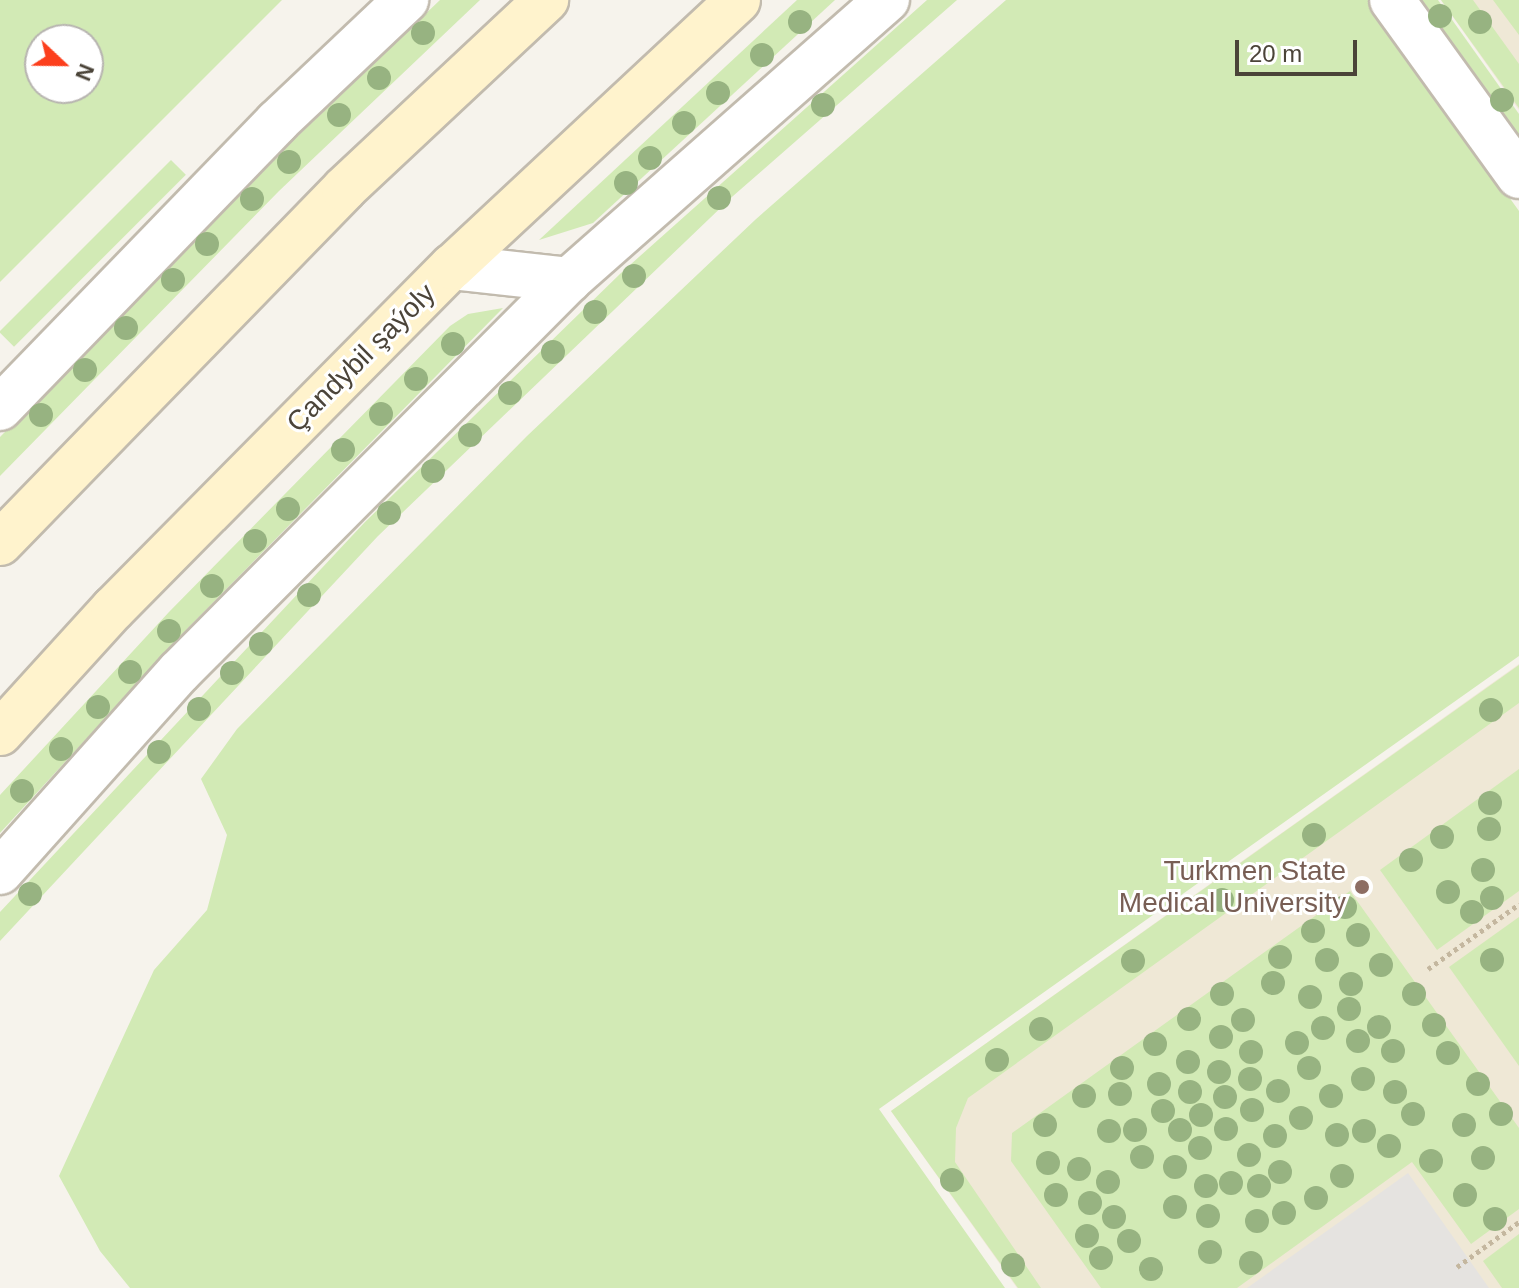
<!DOCTYPE html>
<meta charset="utf-8">
<style>
body{margin:0}
#map{position:relative;width:1519px;height:1288px;overflow:hidden;background:#f6f3ec;font-family:Arial,sans-serif}
div>[style]{position:absolute}
[style*='--x']{left:calc(var(--x)*1px);top:calc(var(--y)*1px);width:calc(var(--w)*1px);rotate:calc(var(--a)*1deg)}
.education>*{inset:0;background:#efe8d6}
.green>*{inset:0;background:#d2eab5;transform-origin:0 0}
.parking>*{inset:0;background:#e5e3e0}
.path>*{height:5px;margin-top:-2.5px;transform-origin:0;background:repeating-linear-gradient(90deg,#c4b79f 0 4px,transparent 0 8px)}
.roads{filter:drop-shadow(2px 0 #c2bbae) drop-shadow(-2px 0 #c2bbae) drop-shadow(0 2px #c2bbae) drop-shadow(0 -2px #c2bbae)}
.street>*{height:44px;margin:-22px;padding:0 22px;transform-origin:22px;border-radius:22px;background:#fff}
.secondary>*{height:44px;margin:-22px;padding:0 22px;transform-origin:22px;border-radius:22px;background:#fff3cd}
.trees>*{width:24px;height:24px;margin:-12px;border-radius:50%;background:#97b381}
.dots>*{width:22px;height:22px;translate:-50% -50%;box-sizing:border-box;border:4px solid #fff;border-radius:50%}
span{translate:-50% -50%;white-space:nowrap;text-align:center;line-height:1.15;-webkit-text-stroke:6px #fff;paint-order:stroke}
.street-label{font-size:28px;color:#4b4439}
.education-label{font-size:28px;color:#785e54}
.right{translate:-100% -50%;text-align:right}
.north{position:absolute;left:24px;top:24px;width:80px;height:80px;box-sizing:border-box;background:#fff;border:2px solid #b7b4b0;border-radius:50%;rotate:112deg;font-size:22px;font-weight:700;line-height:32px;text-align:center;color:#4b4439}
.north::after{content:'';display:block;margin:auto;width:28px;height:36px;background:#fc3f1d;clip-path:polygon(50% 0,100% 100%,50% 72%,0 100%)}
.scale{position:absolute;left:1235px;top:40px;width:122px;height:36px;box-sizing:border-box;border:4px solid #4b4439;border-top:0;padding-left:10px;font-size:24px;line-height:28px;white-space:nowrap;color:#4b4439;-webkit-text-stroke:6px #fff;paint-order:stroke}
</style>
<div id="map">
<div class="education">
<i style="clip-path:polygon(1441px 0,1519px 0,1519px 110px)"></i>
<i style="clip-path:polygon(1519px 664px,1519px 1288px,1017px 1288px,891px 1111px)"></i>
</div>
<div class="green">
<i style="clip-path:polygon(evenodd,0 0,282px 0,0 282px,0 0,40px 40px,88px 40px,88px 88px,40px 88px,40px 40px)"></i>
<i style="clip-path:polygon(440px 0,480px 0,279px 191px,0 476px,0 437px,260px 172px)"></i>
<i style="clip-path:polygon(797px 0,835px 0,593px 223px,539px 240px)"></i>
<i style="clip-path:polygon(927px 0,957px 0,733px 196px,378px 536px,0 941px,0 912px,365px 522px,621px 273px)"></i>
<i style="clip-path:polygon(1006px 0,1368px 0,1519px 211px,1519px 656px,879px 1109px,1005px 1288px,130px 1288px,100px 1251px,59px 1176px,154px 970px,207px 910px,227px 835px,201px 779px,237px 729px,527px 436px,755px 220px)"></i>
<i style="clip-path:polygon(1420px 0,1438px 0,1519px 114px,1519px 140px)"></i>
<i style="clip-path:polygon(1441px 0,1473px 0,1519px 64px,1519px 108px)"></i>
<i style="clip-path:polygon(1494px 0,1519px 0,1519px 35px,1493px 0)"></i>
<i style="left:171px;top:160px;width:21px;height:243px;rotate:45deg"></i>
<i style="clip-path:polygon(503px 308px,187px 629px,0 833px,0 795px,169px 612px,450px 326px,468px 314px)"></i>
<i style="clip-path:polygon(1519px 665px,1519px 703px,968px 1098px,956px 1128px,955px 1162px,1041px 1288px,1018px 1288px,891px 1111px)"></i>
<i style="clip-path:polygon(1519px 769px,1519px 891px,1437px 950px,1380px 870px)"></i>
<i style="clip-path:polygon(1350px 891px,1519px 1128px,1519px 1209px,1471px 1244px,1412px 1162px,1237px 1288px,1101px 1288px,1011px 1161px,1012px 1133px)"></i>
<i style="clip-path:polygon(1519px 917px,1519px 1066px,1449px 967px)"></i>
<i style="clip-path:polygon(1519px 1234px,1519px 1288px,1502px 1288px,1483px 1261px)"></i>
</div>
<div class="parking">
<i style="clip-path:polygon(1408px 1173px,1489px 1288px,1247px 1288px)"></i>
</div>
<div class="path">
<i style="--x:1428;--y:969;--w:112;--a:-35.5"></i>
<i style="--x:1457;--y:1267;--w:77;--a:-36"></i>
</div>
<div class="roads">
<div class="street">
<i style="--x:1392;--y:0;--w:217;--a:54.2"></i>
<i style="--x:452;--y:267;--w:118;--a:6.3"></i>
<i style="--x:0;--y:408;--w:398;--a:-45.9"></i>
<i style="--x:277;--y:122;--w:178;--a:-43.4"></i>
<i style="--x:0;--y:872;--w:268;--a:-48.2"></i>
<i style="--x:179;--y:672;--w:553;--a:-45.15"></i>
<i style="--x:569;--y:280;--w:424;--a:-41.4"></i>
</div>
<div class="secondary">
<i style="--x:0;--y:543;--w:494;--a:-45.8"></i>
<i style="--x:344;--y:189;--w:277;--a:-43.1"></i>
<i style="--x:0;--y:733;--w:168;--a:-47.7"></i>
<i style="--x:113;--y:609;--w:482;--a:-45.3"></i>
<i style="--x:452;--y:267;--w:391;--a:-43"></i>
</div>
</div>
<div class="trees">
<i style="left:1440px;top:16px"></i>
<i style="left:800px;top:22px"></i>
<i style="left:1480px;top:22px"></i>
<i style="left:423px;top:33px"></i>
<i style="left:762px;top:55px"></i>
<i style="left:379px;top:78px"></i>
<i style="left:718px;top:93px"></i>
<i style="left:1502px;top:100px"></i>
<i style="left:823px;top:105px"></i>
<i style="left:339px;top:115px"></i>
<i style="left:684px;top:123px"></i>
<i style="left:650px;top:158px"></i>
<i style="left:289px;top:162px"></i>
<i style="left:626px;top:183px"></i>
<i style="left:719px;top:198px"></i>
<i style="left:252px;top:199px"></i>
<i style="left:207px;top:244px"></i>
<i style="left:634px;top:276px"></i>
<i style="left:173px;top:280px"></i>
<i style="left:595px;top:312px"></i>
<i style="left:126px;top:328px"></i>
<i style="left:453px;top:344px"></i>
<i style="left:553px;top:352px"></i>
<i style="left:85px;top:370px"></i>
<i style="left:416px;top:379px"></i>
<i style="left:510px;top:393px"></i>
<i style="left:381px;top:414px"></i>
<i style="left:41px;top:415px"></i>
<i style="left:470px;top:435px"></i>
<i style="left:343px;top:450px"></i>
<i style="left:433px;top:471px"></i>
<i style="left:288px;top:509px"></i>
<i style="left:389px;top:513px"></i>
<i style="left:255px;top:541px"></i>
<i style="left:212px;top:586px"></i>
<i style="left:309px;top:595px"></i>
<i style="left:169px;top:631px"></i>
<i style="left:261px;top:644px"></i>
<i style="left:130px;top:672px"></i>
<i style="left:232px;top:673px"></i>
<i style="left:98px;top:707px"></i>
<i style="left:199px;top:709px"></i>
<i style="left:1491px;top:710px"></i>
<i style="left:61px;top:749px"></i>
<i style="left:159px;top:752px"></i>
<i style="left:22px;top:791px"></i>
<i style="left:1490px;top:803px"></i>
<i style="left:1489px;top:829px"></i>
<i style="left:1314px;top:835px"></i>
<i style="left:1442px;top:837px"></i>
<i style="left:1411px;top:860px"></i>
<i style="left:1483px;top:870px"></i>
<i style="left:1448px;top:892px"></i>
<i style="left:30px;top:894px"></i>
<i style="left:1492px;top:898px"></i>
<i style="left:1222px;top:900px"></i>
<i style="left:1345px;top:907px"></i>
<i style="left:1472px;top:912px"></i>
<i style="left:1313px;top:931px"></i>
<i style="left:1358px;top:935px"></i>
<i style="left:1280px;top:957px"></i>
<i style="left:1327px;top:960px"></i>
<i style="left:1492px;top:960px"></i>
<i style="left:1133px;top:961px"></i>
<i style="left:1381px;top:965px"></i>
<i style="left:1273px;top:983px"></i>
<i style="left:1351px;top:984px"></i>
<i style="left:1222px;top:994px"></i>
<i style="left:1414px;top:994px"></i>
<i style="left:1310px;top:997px"></i>
<i style="left:1349px;top:1009px"></i>
<i style="left:1189px;top:1019px"></i>
<i style="left:1243px;top:1020px"></i>
<i style="left:1434px;top:1025px"></i>
<i style="left:1379px;top:1027px"></i>
<i style="left:1323px;top:1028px"></i>
<i style="left:1041px;top:1029px"></i>
<i style="left:1221px;top:1037px"></i>
<i style="left:1358px;top:1041px"></i>
<i style="left:1297px;top:1043px"></i>
<i style="left:1155px;top:1044px"></i>
<i style="left:1393px;top:1051px"></i>
<i style="left:1251px;top:1052px"></i>
<i style="left:1448px;top:1053px"></i>
<i style="left:997px;top:1060px"></i>
<i style="left:1188px;top:1062px"></i>
<i style="left:1122px;top:1068px"></i>
<i style="left:1309px;top:1068px"></i>
<i style="left:1219px;top:1072px"></i>
<i style="left:1250px;top:1079px"></i>
<i style="left:1363px;top:1079px"></i>
<i style="left:1159px;top:1084px"></i>
<i style="left:1478px;top:1084px"></i>
<i style="left:1278px;top:1091px"></i>
<i style="left:1190px;top:1092px"></i>
<i style="left:1395px;top:1092px"></i>
<i style="left:1120px;top:1094px"></i>
<i style="left:1084px;top:1096px"></i>
<i style="left:1331px;top:1096px"></i>
<i style="left:1225px;top:1097px"></i>
<i style="left:1252px;top:1110px"></i>
<i style="left:1163px;top:1111px"></i>
<i style="left:1413px;top:1114px"></i>
<i style="left:1501px;top:1114px"></i>
<i style="left:1201px;top:1115px"></i>
<i style="left:1301px;top:1118px"></i>
<i style="left:1045px;top:1125px"></i>
<i style="left:1464px;top:1125px"></i>
<i style="left:1226px;top:1129px"></i>
<i style="left:1135px;top:1130px"></i>
<i style="left:1180px;top:1130px"></i>
<i style="left:1109px;top:1131px"></i>
<i style="left:1364px;top:1131px"></i>
<i style="left:1337px;top:1135px"></i>
<i style="left:1275px;top:1136px"></i>
<i style="left:1389px;top:1146px"></i>
<i style="left:1200px;top:1148px"></i>
<i style="left:1249px;top:1155px"></i>
<i style="left:1142px;top:1157px"></i>
<i style="left:1483px;top:1158px"></i>
<i style="left:1431px;top:1161px"></i>
<i style="left:1048px;top:1163px"></i>
<i style="left:1175px;top:1167px"></i>
<i style="left:1079px;top:1169px"></i>
<i style="left:1280px;top:1172px"></i>
<i style="left:1342px;top:1176px"></i>
<i style="left:952px;top:1180px"></i>
<i style="left:1108px;top:1182px"></i>
<i style="left:1231px;top:1183px"></i>
<i style="left:1206px;top:1186px"></i>
<i style="left:1259px;top:1186px"></i>
<i style="left:1056px;top:1195px"></i>
<i style="left:1465px;top:1195px"></i>
<i style="left:1316px;top:1198px"></i>
<i style="left:1090px;top:1203px"></i>
<i style="left:1175px;top:1207px"></i>
<i style="left:1284px;top:1213px"></i>
<i style="left:1208px;top:1216px"></i>
<i style="left:1114px;top:1217px"></i>
<i style="left:1495px;top:1219px"></i>
<i style="left:1257px;top:1221px"></i>
<i style="left:1087px;top:1236px"></i>
<i style="left:1129px;top:1241px"></i>
<i style="left:1210px;top:1252px"></i>
<i style="left:1101px;top:1258px"></i>
<i style="left:1251px;top:1263px"></i>
<i style="left:1013px;top:1265px"></i>
<i style="left:1151px;top:1269px"></i>
</div>
<div class="dots">
<i style="left:1362px;top:887px;background:#8d6e63"></i>
</div>
<div class="street-label">
<span style="left:361px;top:358px;rotate:-45deg">Çandybil şaýoly</span>
</div>
<div class="education-label">
<span class="right" style="left:1346px;top:887px">Turkmen State<br>Medical University</span>
</div>
<div class="north">N</div>
<div class="scale">20 m</div>
</div>
